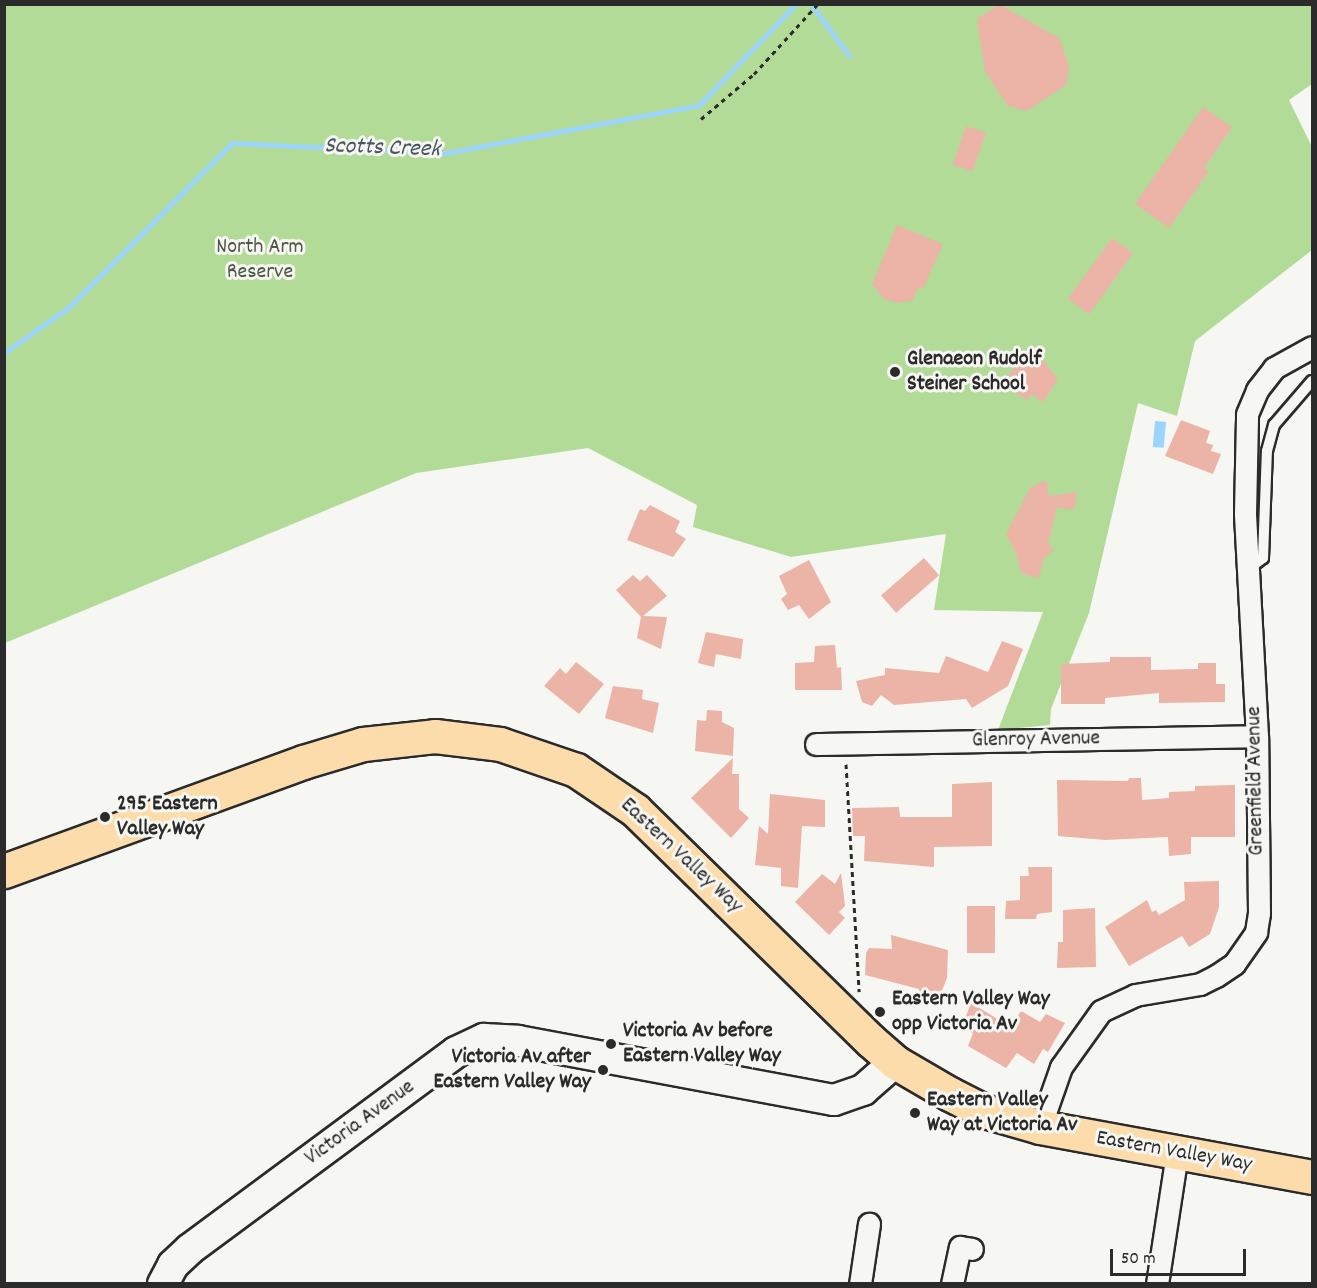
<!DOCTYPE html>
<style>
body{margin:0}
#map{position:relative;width:1317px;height:1288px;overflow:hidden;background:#f6f6f2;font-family:Dekko,sans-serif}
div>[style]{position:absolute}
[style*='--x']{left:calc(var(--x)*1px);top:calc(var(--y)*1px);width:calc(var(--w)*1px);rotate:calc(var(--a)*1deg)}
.green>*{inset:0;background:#b2db97}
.water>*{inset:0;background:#9cd4fb;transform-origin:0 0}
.stream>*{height:5px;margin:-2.5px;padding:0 2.5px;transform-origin:2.5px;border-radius:2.5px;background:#9cd4fb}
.building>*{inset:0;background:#ecb3a7;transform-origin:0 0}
.path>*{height:3px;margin-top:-1.5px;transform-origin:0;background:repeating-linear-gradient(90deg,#2b2b2b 0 4.5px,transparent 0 9px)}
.roads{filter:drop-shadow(2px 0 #2b2b2b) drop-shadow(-2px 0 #2b2b2b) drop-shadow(0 2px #2b2b2b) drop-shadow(0 -2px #2b2b2b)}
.lane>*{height:10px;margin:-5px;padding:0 5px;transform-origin:5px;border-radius:5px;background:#f6f6f2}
.street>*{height:21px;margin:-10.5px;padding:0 10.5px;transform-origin:10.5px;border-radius:10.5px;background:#f6f6f2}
.secondary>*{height:30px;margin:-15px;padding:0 15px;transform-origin:15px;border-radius:15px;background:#f6f6f2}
.primary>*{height:33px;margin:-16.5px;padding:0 16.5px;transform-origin:16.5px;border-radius:16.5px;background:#fddcac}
.dots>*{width:16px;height:16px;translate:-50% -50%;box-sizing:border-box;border:3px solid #f6f6f2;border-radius:50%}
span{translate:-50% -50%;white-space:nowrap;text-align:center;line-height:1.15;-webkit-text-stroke:6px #f6f6f2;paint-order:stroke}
.park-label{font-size:22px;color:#4d5746}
.poi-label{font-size:22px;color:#2b2b2b;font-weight:700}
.left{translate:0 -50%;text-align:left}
.right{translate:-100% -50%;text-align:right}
.street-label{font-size:22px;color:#2b2b2b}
.water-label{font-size:24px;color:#47555f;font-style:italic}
.frame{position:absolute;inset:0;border:6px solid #2b2b2b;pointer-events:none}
.scale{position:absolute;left:1110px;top:1249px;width:136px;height:27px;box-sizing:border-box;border:3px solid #2b2b2b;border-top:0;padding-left:8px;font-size:18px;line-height:21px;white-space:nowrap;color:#2b2b2b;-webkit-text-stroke:4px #f6f6f2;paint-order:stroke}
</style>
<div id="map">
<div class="green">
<i style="clip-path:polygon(5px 5px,1312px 5px,1312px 84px,1289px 100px,1312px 147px,1312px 250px,1195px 341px,1177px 416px,1138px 403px,1089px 613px,1051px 709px,1050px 725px,998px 730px,1043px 612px,934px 610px,946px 534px,791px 557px,693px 527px,697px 505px,588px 448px,416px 473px,5px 643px)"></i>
</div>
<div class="water">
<i style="left:1155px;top:421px;width:11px;height:26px;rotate:5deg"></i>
</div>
<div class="stream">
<i style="--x:811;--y:4;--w:64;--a:53.8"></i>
<i style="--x:4;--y:353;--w:80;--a:-35.3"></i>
<i style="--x:69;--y:307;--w:231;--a:-45.2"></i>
<i style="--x:232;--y:143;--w:214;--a:2.7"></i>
<i style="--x:446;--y:153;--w:258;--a:-10.7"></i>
<i style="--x:699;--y:105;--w:140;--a:-46.2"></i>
</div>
<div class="building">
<i style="clip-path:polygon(999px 4px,1059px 38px,1069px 66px,1066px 85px,1027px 111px,1008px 106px,985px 72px,977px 19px)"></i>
<i style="clip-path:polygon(1203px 107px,1232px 127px,1204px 168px,1209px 171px,1169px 228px,1135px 204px)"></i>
<i style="left:966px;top:126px;width:21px;height:41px;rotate:19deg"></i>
<i style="clip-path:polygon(897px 225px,943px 244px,923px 289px,918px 287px,913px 300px,898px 303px,884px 299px,872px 284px)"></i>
<i style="left:1112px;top:238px;width:26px;height:75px;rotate:36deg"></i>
<i style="clip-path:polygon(1030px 345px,1058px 379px,1043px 402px,1031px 394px,1027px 400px,1002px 385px)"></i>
<i style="clip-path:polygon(1181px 420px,1210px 431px,1206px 443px,1213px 445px,1211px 451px,1221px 454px,1213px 474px,1165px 456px)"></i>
<i style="clip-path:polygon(1046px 480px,1049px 496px,1077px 492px,1074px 510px,1057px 507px,1048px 543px,1054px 550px,1044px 558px,1039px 578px,1021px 573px,1016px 553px,1006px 534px,1030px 488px)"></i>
<i style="clip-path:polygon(650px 505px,680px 521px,675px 532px,686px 539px,673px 557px,627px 540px,640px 509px,645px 511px)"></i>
<i style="left:924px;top:558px;width:23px;height:57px;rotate:49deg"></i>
<i style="clip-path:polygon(809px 560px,831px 602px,809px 619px,799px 605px,788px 610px,781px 599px,787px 594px,779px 576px)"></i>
<i style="clip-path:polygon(633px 575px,640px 581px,647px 575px,667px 596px,643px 616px,667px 617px,661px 649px,637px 638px,641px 617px,616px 590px)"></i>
<i style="clip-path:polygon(706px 632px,743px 639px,741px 659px,716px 654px,714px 667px,698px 663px)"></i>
<i style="clip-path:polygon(1002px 641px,1023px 649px,1008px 686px,972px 708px,966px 699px,894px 705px,881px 695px,872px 706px,862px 702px,856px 681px,885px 675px,885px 668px,939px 673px,946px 656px,988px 672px)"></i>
<i style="clip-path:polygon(835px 645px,837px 668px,841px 667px,842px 690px,795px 690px,795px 663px,814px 662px,815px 646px)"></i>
<i style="clip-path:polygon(1110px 657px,1151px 657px,1151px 670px,1198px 669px,1198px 663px,1216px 663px,1216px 684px,1225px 684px,1225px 702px,1159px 703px,1159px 693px,1105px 698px,1105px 704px,1061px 704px,1061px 664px,1110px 662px)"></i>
<i style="clip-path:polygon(576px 662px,604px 684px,579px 714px,544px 686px,560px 668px,566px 674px)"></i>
<i style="clip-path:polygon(613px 686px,643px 690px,642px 699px,659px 703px,653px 733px,605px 718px)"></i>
<i style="clip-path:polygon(707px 710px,722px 711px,722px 722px,734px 728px,733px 756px,695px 751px,697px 720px,706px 721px)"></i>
<i style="clip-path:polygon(733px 758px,732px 774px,739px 774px,739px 809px,749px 818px,731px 838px,691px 798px)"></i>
<i style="clip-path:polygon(1129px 778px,1141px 778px,1142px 800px,1169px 798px,1169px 792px,1195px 791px,1195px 786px,1235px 785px,1235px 837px,1191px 837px,1191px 854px,1169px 856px,1168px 837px,1105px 840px,1058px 836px,1057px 780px,1128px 781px)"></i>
<i style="clip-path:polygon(992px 782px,992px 846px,934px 847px,934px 867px,864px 861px,865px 836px,853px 836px,852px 808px,899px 807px,900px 817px,952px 817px,952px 784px)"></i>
<i style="clip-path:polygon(770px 794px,825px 800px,825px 827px,802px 826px,798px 888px,781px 886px,781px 868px,755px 865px,759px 826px,768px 834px)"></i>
<i style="clip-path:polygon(1028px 867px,1052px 867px,1052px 912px,1037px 914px,1036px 919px,1005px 919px,1006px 901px,1020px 900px,1020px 876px,1029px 876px)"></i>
<i style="clip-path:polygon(841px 873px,845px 906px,839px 912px,845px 918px,829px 935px,795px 902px,822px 874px,835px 884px)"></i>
<i style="clip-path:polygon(1219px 881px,1219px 907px,1210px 934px,1189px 947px,1182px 936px,1129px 966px,1105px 927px,1147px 900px,1152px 912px,1156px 910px,1159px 915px,1185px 900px,1184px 882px)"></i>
<i style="left:967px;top:906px;width:28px;height:47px"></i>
<i style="clip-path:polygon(1095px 908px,1096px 967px,1057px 968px,1058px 942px,1063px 942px,1063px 910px)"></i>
<i style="clip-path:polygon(891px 935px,948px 950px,947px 978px,937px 1003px,917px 997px,919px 989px,865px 975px,866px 953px,869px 948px,892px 949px)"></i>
<i style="clip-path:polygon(971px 1003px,1011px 1027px,1021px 1011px,1040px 1022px,1046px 1014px,1065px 1023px,1048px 1052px,1043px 1049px,1034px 1064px,1017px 1053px,1006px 1068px,968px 1046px,973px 1033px,962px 1026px)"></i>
</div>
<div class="path">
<i style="--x:701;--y:119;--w:70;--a:-40.3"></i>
<i style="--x:754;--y:74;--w:95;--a:-47.6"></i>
<i style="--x:846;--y:764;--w:228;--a:86.7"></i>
</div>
<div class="roads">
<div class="lane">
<i style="--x:1247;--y:570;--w:20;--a:-37"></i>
<i style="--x:1263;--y:558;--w:107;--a:-87.9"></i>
<i style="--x:1267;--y:451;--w:27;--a:-75"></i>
<i style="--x:1274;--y:425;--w:58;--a:-49.2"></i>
</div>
<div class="street">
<i style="--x:816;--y:744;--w:441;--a:-1"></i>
<i style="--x:1040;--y:1127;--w:64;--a:-70.7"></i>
<i style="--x:1061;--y:1067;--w:69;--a:-54.5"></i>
<i style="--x:1101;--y:1011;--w:38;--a:-25"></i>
<i style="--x:1135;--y:995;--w:66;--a:-9.6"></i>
<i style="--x:1200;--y:984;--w:18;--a:-27"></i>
<i style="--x:1216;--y:976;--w:22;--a:-34"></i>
<i style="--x:1234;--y:964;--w:39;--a:-55"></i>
<i style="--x:1256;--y:932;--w:19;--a:-81"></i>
<i style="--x:1259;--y:913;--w:177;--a:-90.6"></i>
<i style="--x:1257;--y:736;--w:223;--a:-93.1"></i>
<i style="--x:1245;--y:513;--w:99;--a:-88.8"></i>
<i style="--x:1247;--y:414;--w:26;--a:-67"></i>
<i style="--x:1257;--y:390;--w:28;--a:-52"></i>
<i style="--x:1274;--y:368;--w:43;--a:-28.9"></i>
<i style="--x:860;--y:1284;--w:61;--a:-81.5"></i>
<i style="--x:952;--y:1284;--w:38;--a:-78"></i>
<i style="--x:960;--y:1247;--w:12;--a:9"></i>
<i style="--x:1157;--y:1284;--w:132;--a:-81.3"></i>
</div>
<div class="secondary">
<i style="--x:163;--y:1284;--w:21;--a:-62"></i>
<i style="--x:173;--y:1265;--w:23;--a:-43"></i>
<i style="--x:190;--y:1249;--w:331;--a:-36.5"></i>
<i style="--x:456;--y:1052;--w:31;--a:-25"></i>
<i style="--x:484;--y:1039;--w:34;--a:3"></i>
<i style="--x:518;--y:1041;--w:321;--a:10.6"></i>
<i style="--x:834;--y:1100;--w:31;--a:-19"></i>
<i style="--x:863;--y:1090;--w:43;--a:-41.2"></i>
</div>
<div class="primary">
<i style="--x:4;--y:871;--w:318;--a:-20"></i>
<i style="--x:303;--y:762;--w:63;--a:-16.7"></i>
<i style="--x:363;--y:744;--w:72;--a:-6.3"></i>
<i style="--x:435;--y:736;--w:65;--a:7"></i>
<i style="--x:500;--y:744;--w:80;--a:18.9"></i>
<i style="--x:576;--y:770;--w:71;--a:34.1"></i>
<i style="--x:635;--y:810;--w:330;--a:44.4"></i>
<i style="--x:871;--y:1041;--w:32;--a:41"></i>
<i style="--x:895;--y:1062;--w:64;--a:30.2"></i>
<i style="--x:950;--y:1094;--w:38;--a:27"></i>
<i style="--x:984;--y:1111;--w:58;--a:15.9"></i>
<i style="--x:1040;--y:1127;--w:277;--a:10.4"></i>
</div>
</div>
<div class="dots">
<i style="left:895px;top:372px;background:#2b2b2b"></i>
<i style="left:105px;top:817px;background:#2b2b2b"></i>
<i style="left:880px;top:1012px;background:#2b2b2b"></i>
<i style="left:611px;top:1044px;background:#2b2b2b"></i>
<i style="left:603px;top:1070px;background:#2b2b2b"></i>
<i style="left:915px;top:1113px;background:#2b2b2b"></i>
</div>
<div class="park-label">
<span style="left:260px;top:260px">North Arm<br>Reserve</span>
</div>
<div class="poi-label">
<span class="left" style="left:907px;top:372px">Glenaeon Rudolf<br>Steiner School</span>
<span class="left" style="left:117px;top:817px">295 Eastern<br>Valley Way</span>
<span class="left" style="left:892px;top:1012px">Eastern Valley Way<br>opp Victoria Av</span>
<span class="left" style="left:623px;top:1044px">Victoria Av before<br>Eastern Valley Way</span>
<span class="right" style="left:591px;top:1070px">Victoria Av after<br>Eastern Valley Way</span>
<span class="left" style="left:927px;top:1113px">Eastern Valley<br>Way at Victoria Av</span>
</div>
<div class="street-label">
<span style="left:1036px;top:740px;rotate:-1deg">Glenroy Avenue</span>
<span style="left:1256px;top:781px;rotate:-91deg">Greenfield Avenue</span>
<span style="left:681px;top:856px;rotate:43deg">Eastern Valley Way</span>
<span style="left:360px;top:1123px;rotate:-36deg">Victoria Avenue</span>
<span style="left:1174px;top:1152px;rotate:10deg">Eastern Valley Way</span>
</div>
<div class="water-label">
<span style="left:382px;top:149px;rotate:2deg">Scotts Creek</span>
</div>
<div class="frame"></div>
<div class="scale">50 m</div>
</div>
